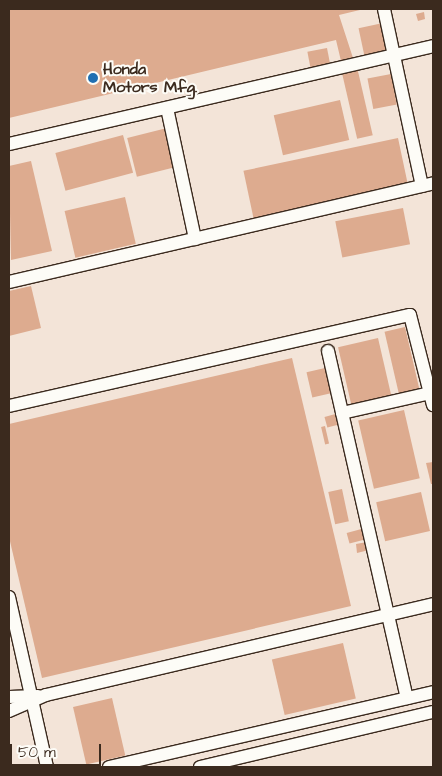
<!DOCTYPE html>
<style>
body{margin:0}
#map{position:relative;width:442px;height:776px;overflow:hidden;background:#fdfcf7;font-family:"Architects Daughter",sans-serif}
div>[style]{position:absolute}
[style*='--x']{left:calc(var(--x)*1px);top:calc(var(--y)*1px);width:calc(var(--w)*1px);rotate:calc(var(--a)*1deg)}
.built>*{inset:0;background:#f3e4d8;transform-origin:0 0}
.building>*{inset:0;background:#ddab8f;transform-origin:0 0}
.roads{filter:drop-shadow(1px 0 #3b2a1e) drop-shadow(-1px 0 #3b2a1e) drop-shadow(0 1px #3b2a1e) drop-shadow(0 -1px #3b2a1e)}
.minor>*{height:12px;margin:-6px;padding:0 6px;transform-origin:6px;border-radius:6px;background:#fdfcf7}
.dots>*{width:14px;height:14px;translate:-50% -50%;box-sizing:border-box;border:2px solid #fdfcf7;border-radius:50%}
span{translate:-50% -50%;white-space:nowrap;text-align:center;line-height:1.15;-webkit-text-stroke:4px #fdfcf7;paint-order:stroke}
.poi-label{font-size:16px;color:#3b2a1e;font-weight:700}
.left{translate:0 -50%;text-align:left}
.frame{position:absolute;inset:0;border:10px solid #3b2a1e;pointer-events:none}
.scale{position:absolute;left:10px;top:744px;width:91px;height:22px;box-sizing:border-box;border:2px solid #3b2a1e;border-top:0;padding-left:6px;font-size:15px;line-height:18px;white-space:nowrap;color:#3b2a1e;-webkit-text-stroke:4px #fdfcf7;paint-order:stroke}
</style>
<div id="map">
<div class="built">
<i style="left:9px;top:9px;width:424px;height:758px"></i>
</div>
<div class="building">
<i style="clip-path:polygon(9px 9px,364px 9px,339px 15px,353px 58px,341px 61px,336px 40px,9px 118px)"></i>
<i style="clip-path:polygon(424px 12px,425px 19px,418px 21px,416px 14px)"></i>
<i style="left:383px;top:23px;width:30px;height:25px;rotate:78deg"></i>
<i style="left:327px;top:48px;width:16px;height:20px;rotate:79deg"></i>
<i style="left:357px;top:67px;width:70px;height:16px;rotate:77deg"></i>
<i style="left:391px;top:74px;width:31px;height:24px;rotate:79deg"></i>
<i style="left:340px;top:100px;width:41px;height:68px;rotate:77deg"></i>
<i style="left:167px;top:128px;width:40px;height:41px;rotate:76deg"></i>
<i style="left:123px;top:135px;width:39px;height:70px;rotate:75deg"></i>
<i style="left:398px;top:138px;width:50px;height:158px;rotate:78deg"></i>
<i style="clip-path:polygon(31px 161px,52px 251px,11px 260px,9px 166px)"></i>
<i style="left:125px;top:197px;width:48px;height:62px;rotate:77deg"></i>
<i style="left:403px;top:208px;width:37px;height:69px;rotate:79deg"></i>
<i style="clip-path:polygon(31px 286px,41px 328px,9px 336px,9px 291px)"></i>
<i style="left:405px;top:327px;width:65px;height:21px;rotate:77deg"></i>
<i style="left:378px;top:338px;width:61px;height:41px;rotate:77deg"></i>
<i style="clip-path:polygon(292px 358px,351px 606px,42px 678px,9px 537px,9px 424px)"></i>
<i style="left:325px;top:368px;width:26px;height:19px;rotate:77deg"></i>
<i style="left:404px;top:410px;width:70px;height:47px;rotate:77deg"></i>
<i style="left:339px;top:413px;width:11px;height:15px;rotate:75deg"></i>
<i style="left:325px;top:426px;width:18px;height:4px;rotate:77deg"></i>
<i style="clip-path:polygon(433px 462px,433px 484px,431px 484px,426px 463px)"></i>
<i style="left:342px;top:489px;width:33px;height:14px;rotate:78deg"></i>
<i style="left:421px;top:492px;width:40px;height:46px;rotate:77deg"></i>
<i style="left:365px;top:528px;width:11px;height:19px;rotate:75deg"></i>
<i style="clip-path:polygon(367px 542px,369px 550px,357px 553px,356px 544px)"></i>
<i style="left:343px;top:643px;width:57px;height:73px;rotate:77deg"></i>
<i style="left:112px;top:698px;width:59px;height:40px;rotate:77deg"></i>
</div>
<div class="roads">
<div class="minor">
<i style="--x:384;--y:9;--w:181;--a:77.9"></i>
<i style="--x:167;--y:108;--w:134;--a:77.9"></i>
<i style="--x:9;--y:144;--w:435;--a:-13"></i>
<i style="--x:9;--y:282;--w:435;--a:-13.1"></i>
<i style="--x:328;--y:351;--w:356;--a:77.2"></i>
<i style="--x:9;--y:406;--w:411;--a:-12.8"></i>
<i style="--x:410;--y:315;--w:93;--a:75.7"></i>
<i style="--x:342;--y:413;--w:90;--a:-12.8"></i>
<i style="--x:9;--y:597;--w:174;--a:77.4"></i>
<i style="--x:9;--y:697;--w:29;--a:-2"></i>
<i style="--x:9;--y:711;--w:40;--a:-23.4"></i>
<i style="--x:46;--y:695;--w:398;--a:-13.2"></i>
<i style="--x:109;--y:767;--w:333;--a:-13"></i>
<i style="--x:200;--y:767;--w:239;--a:-13.3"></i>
</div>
</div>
<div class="dots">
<i style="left:93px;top:78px;background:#1f6fb2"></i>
</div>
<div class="poi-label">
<span class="left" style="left:103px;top:78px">Honda<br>Motors Mfg.</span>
</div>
<div class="frame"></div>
<div class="scale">50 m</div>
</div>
